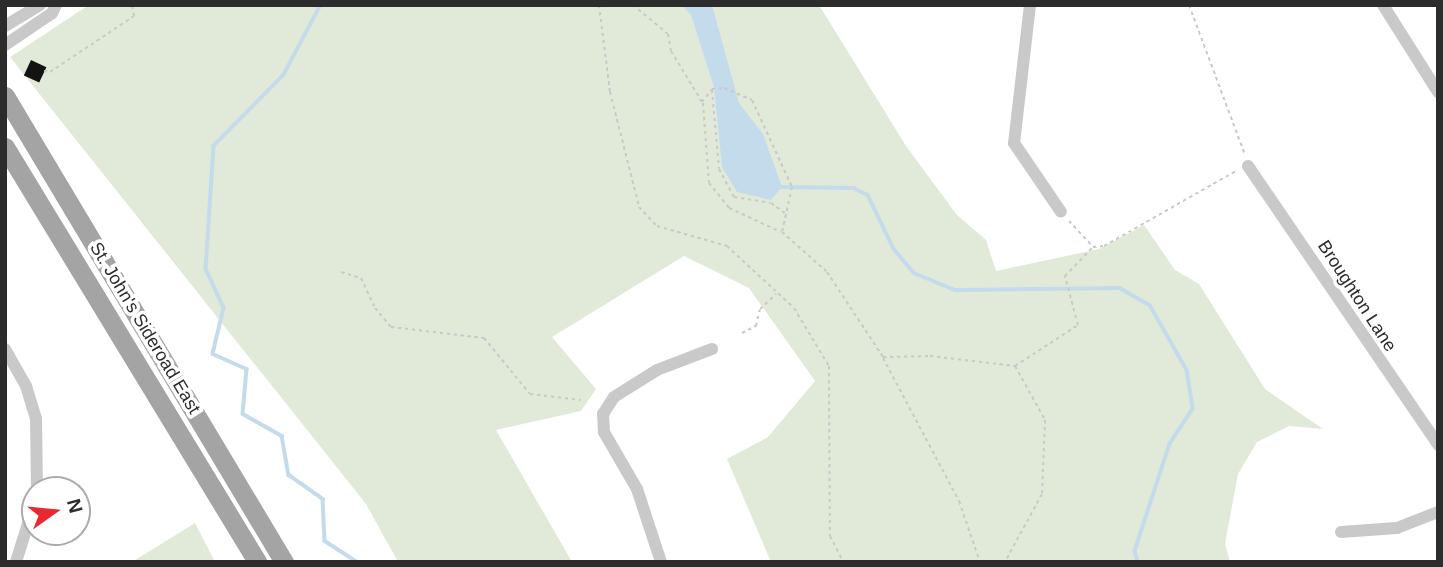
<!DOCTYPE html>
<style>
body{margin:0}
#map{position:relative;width:1443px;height:567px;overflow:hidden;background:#fff;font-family:Helvetica,sans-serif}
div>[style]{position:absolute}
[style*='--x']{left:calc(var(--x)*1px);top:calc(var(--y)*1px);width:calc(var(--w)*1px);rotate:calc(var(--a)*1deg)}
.green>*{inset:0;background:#e1ead9}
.water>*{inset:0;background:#c4dbeb}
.stream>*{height:3.5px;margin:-1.75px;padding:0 1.75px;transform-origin:1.75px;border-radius:1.75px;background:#c4dbeb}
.building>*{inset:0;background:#131313;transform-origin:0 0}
.path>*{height:2px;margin-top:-1px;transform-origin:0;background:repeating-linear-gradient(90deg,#c9c9c9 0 3.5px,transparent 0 7px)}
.street>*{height:12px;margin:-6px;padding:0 6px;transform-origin:6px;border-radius:6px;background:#c9c9c9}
.primary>*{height:19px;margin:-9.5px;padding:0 9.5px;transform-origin:9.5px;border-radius:9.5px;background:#a4a4a4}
span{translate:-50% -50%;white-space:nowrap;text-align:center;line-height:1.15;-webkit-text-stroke:7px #fff;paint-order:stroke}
.street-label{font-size:18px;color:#2c2c2c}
.frame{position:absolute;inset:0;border:7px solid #2c2c2c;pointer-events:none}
.north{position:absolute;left:21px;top:476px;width:70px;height:70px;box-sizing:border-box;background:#fff;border:2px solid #ababab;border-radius:50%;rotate:75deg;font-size:19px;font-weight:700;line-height:28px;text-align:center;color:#2c2c2c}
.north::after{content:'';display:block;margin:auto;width:24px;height:32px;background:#e82930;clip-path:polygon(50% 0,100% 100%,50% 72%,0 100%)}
</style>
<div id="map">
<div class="green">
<i style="clip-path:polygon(89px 5px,819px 5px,906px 146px,957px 215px,986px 240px,996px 271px,1099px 249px,1144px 225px,1175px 270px,1199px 284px,1265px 389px,1323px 429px,1289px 426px,1257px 442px,1238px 474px,1225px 544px,1230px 562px,771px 562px,727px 459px,768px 437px,815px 381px,749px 288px,684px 256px,552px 337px,596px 389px,581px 411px,496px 430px,572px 562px,398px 562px,366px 504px,10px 57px)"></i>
<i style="clip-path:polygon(195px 523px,215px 562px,132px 562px)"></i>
</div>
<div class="water">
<i style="clip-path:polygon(682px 5px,712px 5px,739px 103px,763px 134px,782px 187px,771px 200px,737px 192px,722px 167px,714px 87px,691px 15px)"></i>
</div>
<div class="stream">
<i style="--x:321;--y:5;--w:79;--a:117.9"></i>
<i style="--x:284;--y:75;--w:100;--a:134.6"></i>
<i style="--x:214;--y:146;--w:123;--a:93.7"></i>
<i style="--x:206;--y:269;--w:43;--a:65.2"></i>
<i style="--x:224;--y:308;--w:47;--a:103.4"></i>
<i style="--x:213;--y:354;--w:37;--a:24"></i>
<i style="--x:247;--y:369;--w:45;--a:95.1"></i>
<i style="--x:243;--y:414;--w:45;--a:29.4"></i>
<i style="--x:282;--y:436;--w:40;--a:80"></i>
<i style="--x:289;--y:475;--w:42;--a:35.2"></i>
<i style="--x:323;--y:499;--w:42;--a:87.3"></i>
<i style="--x:325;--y:541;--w:38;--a:33"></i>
<i style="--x:782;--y:187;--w:72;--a:0.8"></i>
<i style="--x:854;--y:188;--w:16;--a:27"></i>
<i style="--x:868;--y:195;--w:60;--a:64.3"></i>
<i style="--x:894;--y:249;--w:31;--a:50"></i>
<i style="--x:914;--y:273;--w:44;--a:22.5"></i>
<i style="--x:955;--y:290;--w:165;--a:-0.7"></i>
<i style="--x:1120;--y:288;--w:34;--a:30"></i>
<i style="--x:1150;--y:305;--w:75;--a:60.4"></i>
<i style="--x:1187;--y:370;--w:39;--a:81"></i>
<i style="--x:1193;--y:409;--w:42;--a:123.3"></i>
<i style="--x:1170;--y:444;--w:113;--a:108.1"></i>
<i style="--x:1135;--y:551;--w:11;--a:75"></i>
</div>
<div class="building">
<i style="left:31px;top:60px;width:17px;height:17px;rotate:25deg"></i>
</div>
<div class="path">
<i style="--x:599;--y:5;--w:88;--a:82.8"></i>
<i style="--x:610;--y:92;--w:119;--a:75.8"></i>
<i style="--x:639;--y:207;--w:26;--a:47"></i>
<i style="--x:657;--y:226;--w:73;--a:15.9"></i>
<i style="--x:727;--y:246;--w:91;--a:42.8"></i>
<i style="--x:794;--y:308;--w:68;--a:58.9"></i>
<i style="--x:829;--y:366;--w:170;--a:89.7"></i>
<i style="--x:830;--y:536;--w:29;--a:63"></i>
<i style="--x:633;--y:5;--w:45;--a:39.6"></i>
<i style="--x:668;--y:34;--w:17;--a:80"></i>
<i style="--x:671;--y:51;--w:60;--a:58.7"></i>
<i style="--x:702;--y:102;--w:16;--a:-52"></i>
<i style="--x:712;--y:89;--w:12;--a:-5"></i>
<i style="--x:724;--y:88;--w:30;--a:23"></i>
<i style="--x:752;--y:100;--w:96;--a:65.3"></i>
<i style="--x:792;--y:187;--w:46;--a:102.5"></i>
<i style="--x:782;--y:232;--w:60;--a:41.6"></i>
<i style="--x:827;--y:272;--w:102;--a:56.6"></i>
<i style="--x:883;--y:357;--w:47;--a:-1.2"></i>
<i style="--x:930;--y:356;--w:86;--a:6.7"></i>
<i style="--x:1015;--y:366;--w:62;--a:60.9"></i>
<i style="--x:1045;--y:420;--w:74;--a:92.3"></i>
<i style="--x:1042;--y:494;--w:77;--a:118.6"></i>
<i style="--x:1189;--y:5;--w:160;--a:69.5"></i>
<i style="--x:44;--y:71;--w:6;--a:9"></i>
<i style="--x:50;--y:72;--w:101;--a:-33.7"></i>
<i style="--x:134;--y:16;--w:11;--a:-100"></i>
<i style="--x:712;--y:90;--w:79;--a:84.9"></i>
<i style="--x:719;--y:169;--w:32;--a:62"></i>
<i style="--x:734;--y:197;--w:37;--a:9"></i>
<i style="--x:771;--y:203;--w:17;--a:36"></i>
<i style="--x:703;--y:103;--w:80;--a:85.7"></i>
<i style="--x:709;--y:183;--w:32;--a:51"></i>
<i style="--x:729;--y:208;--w:57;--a:24.8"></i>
<i style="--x:1069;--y:221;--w:35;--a:47"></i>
<i style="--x:1093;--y:247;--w:11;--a:-5"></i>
<i style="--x:1104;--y:246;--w:154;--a:-29.6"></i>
<i style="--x:341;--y:272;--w:21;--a:17"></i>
<i style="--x:361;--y:278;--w:33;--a:65"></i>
<i style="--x:375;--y:308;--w:25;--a:50"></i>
<i style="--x:391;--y:327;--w:94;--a:6.7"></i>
<i style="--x:484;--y:338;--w:72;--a:50.6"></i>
<i style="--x:530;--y:394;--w:51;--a:6.7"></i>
<i style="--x:742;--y:333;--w:16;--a:-27"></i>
<i style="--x:756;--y:326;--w:17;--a:-77"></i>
<i style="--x:760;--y:309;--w:22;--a:-43"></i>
<i style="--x:883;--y:358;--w:162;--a:62"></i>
<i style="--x:959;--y:501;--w:65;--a:71"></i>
<i style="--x:1015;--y:366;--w:75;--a:-33.1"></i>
<i style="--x:1078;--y:325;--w:51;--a:-104.9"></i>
<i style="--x:1065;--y:276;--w:39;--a:-46"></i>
</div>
<div class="street">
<i style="--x:1030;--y:5;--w:139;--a:96.6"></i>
<i style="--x:1014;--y:143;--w:83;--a:55.7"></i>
<i style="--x:1383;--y:5;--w:103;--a:57.7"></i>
<i style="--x:5;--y:26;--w:41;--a:-31"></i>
<i style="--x:5;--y:45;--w:57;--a:-34.2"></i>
<i style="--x:52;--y:13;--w:9;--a:-63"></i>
<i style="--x:1248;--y:166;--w:338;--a:55.7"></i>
<i style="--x:5;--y:349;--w:43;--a:60.4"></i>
<i style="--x:26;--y:386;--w:34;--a:73"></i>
<i style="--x:36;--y:419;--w:71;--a:89.2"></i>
<i style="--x:1341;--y:532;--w:56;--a:-4.1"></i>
<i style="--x:1397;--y:528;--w:44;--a:-21.3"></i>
<i style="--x:16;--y:562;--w:64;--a:-72.7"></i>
<i style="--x:661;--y:562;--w:77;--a:-108.2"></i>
<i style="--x:637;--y:489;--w:66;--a:-120.1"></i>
<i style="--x:604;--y:432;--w:18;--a:-93"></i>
<i style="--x:603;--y:414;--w:20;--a:-57"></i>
<i style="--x:614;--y:397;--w:51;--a:-32.1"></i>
<i style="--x:657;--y:370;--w:59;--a:-20.9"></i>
</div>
<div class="primary">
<i style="--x:5;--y:96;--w:543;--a:59.09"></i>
<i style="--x:5;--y:147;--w:486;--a:58.7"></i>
</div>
<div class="street-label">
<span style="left:1357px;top:296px;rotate:57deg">Broughton Lane</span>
<span style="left:145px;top:328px;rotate:59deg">St. John's Sideroad East</span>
</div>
<div class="frame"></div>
<div class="north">N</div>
</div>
